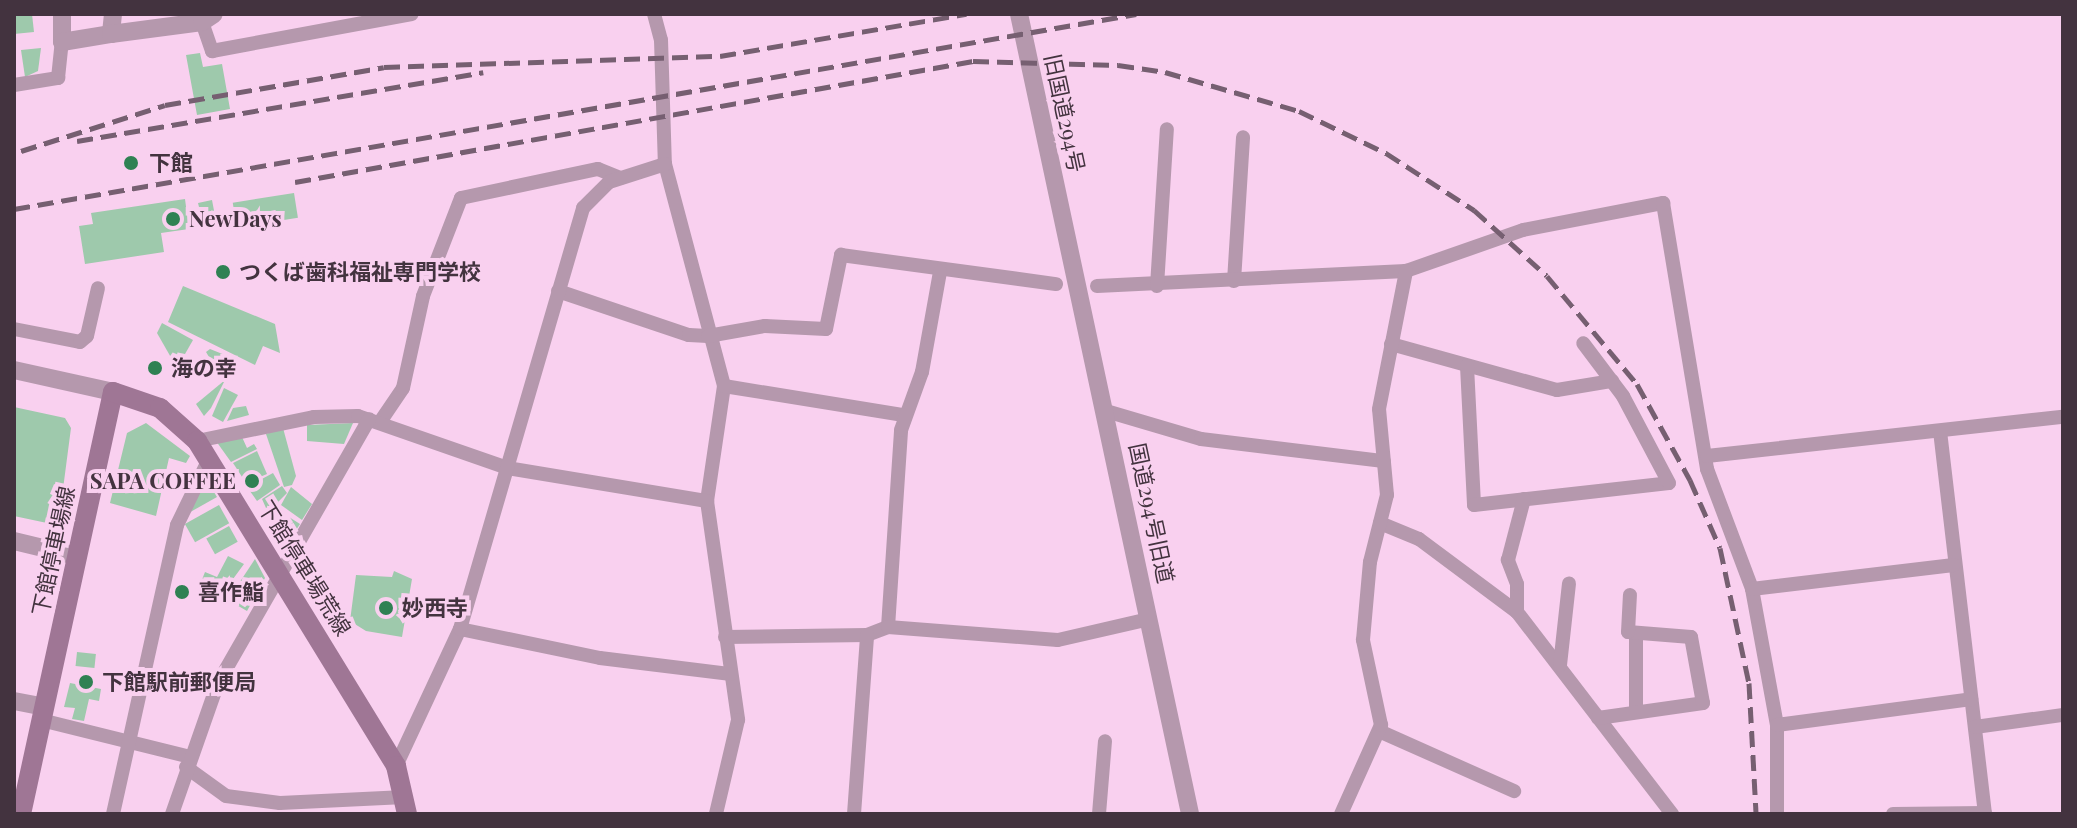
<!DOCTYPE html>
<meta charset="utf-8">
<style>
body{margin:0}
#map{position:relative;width:2077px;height:828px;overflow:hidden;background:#f9d0ef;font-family:"Playfair Display","Noto Sans JP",serif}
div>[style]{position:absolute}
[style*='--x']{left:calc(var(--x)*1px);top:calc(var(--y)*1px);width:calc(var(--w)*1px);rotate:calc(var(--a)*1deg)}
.building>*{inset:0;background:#9ec9ac;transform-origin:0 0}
.minor>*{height:14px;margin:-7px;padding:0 7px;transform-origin:7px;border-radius:7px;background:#b598ad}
.tertiary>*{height:18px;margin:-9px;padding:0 9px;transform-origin:9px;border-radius:9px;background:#b598ad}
.secondary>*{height:20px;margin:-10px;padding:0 10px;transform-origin:10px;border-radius:10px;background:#9f7695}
.rail>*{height:5px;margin-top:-2.5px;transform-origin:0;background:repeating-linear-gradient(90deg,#765f71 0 16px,transparent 0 24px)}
.dots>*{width:22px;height:22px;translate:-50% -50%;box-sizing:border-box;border:4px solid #f9d0ef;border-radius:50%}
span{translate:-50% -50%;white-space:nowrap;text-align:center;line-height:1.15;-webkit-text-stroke:8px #f9d0ef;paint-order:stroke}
.street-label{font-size:22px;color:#43333f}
.poi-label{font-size:22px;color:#43333f;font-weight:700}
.left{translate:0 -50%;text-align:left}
.right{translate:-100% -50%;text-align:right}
.frame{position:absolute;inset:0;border:16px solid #43333f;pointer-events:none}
</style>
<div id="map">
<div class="building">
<i style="clip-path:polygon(14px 14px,32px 14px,34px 32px,14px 34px)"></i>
<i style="clip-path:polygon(41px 48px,38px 71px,25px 77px,21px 50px)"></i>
<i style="clip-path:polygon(200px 53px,203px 67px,222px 64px,230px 109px,197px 115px,186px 55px)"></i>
<i style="left:294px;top:193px;width:25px;height:62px;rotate:81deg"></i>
<i style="clip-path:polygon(185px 199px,189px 229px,161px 233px,164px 252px,85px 264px,79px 226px,93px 224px,91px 213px)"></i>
<i style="clip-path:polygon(212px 200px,216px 221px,192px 221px,190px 213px,200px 211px,198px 203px)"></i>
<i style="clip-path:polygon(183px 286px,275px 324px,280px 353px,263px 346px,255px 365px,168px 322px)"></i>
<i style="clip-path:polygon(162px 323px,193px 340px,177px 368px,157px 333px)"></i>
<i style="clip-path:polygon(210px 349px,225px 355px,226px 361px,215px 367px,206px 352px)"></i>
<i style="clip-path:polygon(225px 380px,211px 408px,204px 416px,196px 404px)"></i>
<i style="clip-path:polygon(224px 388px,238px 395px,223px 422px,212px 416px)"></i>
<i style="clip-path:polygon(246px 406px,249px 415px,227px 421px,233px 408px)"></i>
<i style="clip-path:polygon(14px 407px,65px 418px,71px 428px,63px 489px,58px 488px,47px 523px,14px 516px)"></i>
<i style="clip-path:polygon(146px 423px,190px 456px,186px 463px,169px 458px,156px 516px,110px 503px,127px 433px)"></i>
<i style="clip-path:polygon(353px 423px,344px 444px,307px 441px,307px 425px)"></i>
<i style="clip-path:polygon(283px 428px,296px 476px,292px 485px,284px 487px,266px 434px)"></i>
<i style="clip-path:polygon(242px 437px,247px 448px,254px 444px,257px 449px,231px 462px,216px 441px)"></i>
<i style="clip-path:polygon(257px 451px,267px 474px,246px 483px,233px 463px)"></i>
<i style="clip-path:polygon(273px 473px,280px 485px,257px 501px,247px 487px)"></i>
<i style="clip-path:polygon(206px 479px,217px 497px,185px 515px)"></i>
<i style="clip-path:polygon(282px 486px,287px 493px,278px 502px,282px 509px,270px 517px,262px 499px)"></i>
<i style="clip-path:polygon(291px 487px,312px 504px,302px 520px,281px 505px)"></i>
<i style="left:219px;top:505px;width:21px;height:39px;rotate:61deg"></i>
<i style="clip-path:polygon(289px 517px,300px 524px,285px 547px,276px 531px)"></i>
<i style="left:229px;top:526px;width:18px;height:26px;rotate:61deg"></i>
<i style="clip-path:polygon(228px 556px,244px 564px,214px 605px,209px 602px,211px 590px,199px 587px,205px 572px,217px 577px)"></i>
<i style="clip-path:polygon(255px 559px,265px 578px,247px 611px,228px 600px)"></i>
<i style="clip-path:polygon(394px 571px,412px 579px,402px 637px,366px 631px,350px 621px,356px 575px,392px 577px)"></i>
<i style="left:77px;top:652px;width:19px;height:14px;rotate:6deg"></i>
<i style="clip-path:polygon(70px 683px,101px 689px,99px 701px,89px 699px,84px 721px,72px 719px,75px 708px,64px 707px)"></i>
</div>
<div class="minor">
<i style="--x:654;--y:14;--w:27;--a:75"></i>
<i style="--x:661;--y:40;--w:124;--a:88.2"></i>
<i style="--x:665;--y:164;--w:230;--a:75.1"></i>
<i style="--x:724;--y:386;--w:116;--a:98.4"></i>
<i style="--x:707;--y:501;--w:221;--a:81.9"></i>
<i style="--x:738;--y:720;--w:97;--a:103.2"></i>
<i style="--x:202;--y:22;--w:31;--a:71"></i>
<i style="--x:212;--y:51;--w:203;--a:-10.5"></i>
<i style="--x:14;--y:85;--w:45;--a:-9"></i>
<i style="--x:58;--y:78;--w:36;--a:-84"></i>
<i style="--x:1234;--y:281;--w:144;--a:-86.4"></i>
<i style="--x:1097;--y:286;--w:309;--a:-2.8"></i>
<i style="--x:1406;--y:271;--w:124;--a:-19.3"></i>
<i style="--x:1523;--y:230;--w:143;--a:-10.9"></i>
<i style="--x:1663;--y:203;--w:270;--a:80.6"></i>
<i style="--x:1707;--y:469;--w:128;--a:69.4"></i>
<i style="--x:1752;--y:589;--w:138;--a:79.6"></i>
<i style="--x:1777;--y:725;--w:89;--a:90"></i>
<i style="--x:1157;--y:286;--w:157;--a:-86.4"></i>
<i style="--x:558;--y:291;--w:138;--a:18.6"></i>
<i style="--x:689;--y:335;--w:19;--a:3"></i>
<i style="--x:708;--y:336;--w:58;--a:-10"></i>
<i style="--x:765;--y:326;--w:61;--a:2.8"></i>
<i style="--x:826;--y:329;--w:76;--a:-78.5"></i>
<i style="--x:841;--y:255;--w:217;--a:7.7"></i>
<i style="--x:14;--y:329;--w:67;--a:11.1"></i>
<i style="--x:80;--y:342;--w:9;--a:-41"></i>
<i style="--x:87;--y:336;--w:49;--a:-77.1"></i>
<i style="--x:1391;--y:344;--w:172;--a:15.5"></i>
<i style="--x:1557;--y:390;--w:56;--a:-9.3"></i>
<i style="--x:1467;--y:366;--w:139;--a:87.1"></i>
<i style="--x:1474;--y:505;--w:196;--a:-6.4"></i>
<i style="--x:1669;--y:483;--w:98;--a:-117.9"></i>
<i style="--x:1623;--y:396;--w:66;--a:-127"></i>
<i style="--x:724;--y:386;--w:182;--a:9.2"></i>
<i style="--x:1106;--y:411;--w:99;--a:16.4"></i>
<i style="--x:1201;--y:439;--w:184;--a:6.9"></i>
<i style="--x:380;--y:422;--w:41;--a:-55.9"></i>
<i style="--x:403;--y:388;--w:94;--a:-77.7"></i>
<i style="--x:423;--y:296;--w:105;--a:-68.8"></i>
<i style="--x:461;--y:198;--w:140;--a:-12"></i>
<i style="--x:598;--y:169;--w:24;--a:22"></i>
<i style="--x:1940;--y:431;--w:386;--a:83.3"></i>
<i style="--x:197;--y:441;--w:119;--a:-11.6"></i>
<i style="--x:314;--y:417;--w:44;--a:-1.3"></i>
<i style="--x:358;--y:416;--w:158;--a:19.2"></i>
<i style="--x:507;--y:468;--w:203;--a:9.4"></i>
<i style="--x:1707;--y:456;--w:358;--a:-6.3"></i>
<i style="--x:1380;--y:523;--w:42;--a:22.3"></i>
<i style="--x:1419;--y:539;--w:122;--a:36.7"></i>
<i style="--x:1517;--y:612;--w:255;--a:52.5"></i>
<i style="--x:1752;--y:589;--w:203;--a:-6.8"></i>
<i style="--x:1517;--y:612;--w:28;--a:-90"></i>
<i style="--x:1517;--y:584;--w:26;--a:-111"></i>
<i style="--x:1508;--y:560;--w:63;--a:-75.3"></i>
<i style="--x:888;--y:627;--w:197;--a:-86.2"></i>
<i style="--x:901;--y:430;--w:62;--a:-70.1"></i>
<i style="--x:922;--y:372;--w:102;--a:-79.8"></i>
<i style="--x:460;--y:629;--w:143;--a:11.7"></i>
<i style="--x:600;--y:658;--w:132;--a:7"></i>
<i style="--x:725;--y:637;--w:142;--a:-0.8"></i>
<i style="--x:867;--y:635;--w:22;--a:-21"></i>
<i style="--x:888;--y:627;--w:170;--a:4.4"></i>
<i style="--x:1058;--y:640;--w:93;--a:-13"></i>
<i style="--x:1560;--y:665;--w:82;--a:-83.7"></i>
<i style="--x:1636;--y:711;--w:78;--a:-90"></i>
<i style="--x:1598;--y:718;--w:106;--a:-8.1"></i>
<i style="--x:1703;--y:703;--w:67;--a:-100.3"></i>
<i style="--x:1691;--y:637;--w:63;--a:-175.5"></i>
<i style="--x:1628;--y:632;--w:37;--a:-87"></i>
<i style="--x:41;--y:720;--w:154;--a:13.9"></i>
<i style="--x:1777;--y:725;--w:196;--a:-7.6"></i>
<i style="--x:1975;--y:727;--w:89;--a:-7.8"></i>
<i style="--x:1379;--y:731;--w:148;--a:24"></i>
<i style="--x:396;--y:766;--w:151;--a:-65"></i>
<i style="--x:460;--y:629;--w:439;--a:-73.7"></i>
<i style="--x:583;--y:208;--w:37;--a:-45"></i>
<i style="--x:609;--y:182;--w:59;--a:-17.8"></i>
<i style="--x:186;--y:767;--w:49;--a:35.9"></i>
<i style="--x:226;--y:796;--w:54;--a:7.4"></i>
<i style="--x:280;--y:803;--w:125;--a:-2.7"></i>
<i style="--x:113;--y:814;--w:296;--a:-77.5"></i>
<i style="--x:177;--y:525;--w:73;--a:-64.1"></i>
<i style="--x:172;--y:814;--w:139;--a:-70.7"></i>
<i style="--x:218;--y:683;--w:304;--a:-60.2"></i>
<i style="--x:854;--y:814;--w:179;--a:-85.8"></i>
<i style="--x:1099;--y:814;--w:73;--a:-85.3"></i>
<i style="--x:1341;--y:814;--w:98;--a:-65.8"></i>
<i style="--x:1381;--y:725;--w:87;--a:-102"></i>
<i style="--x:1363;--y:640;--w:78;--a:-84.9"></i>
<i style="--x:1370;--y:562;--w:69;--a:-75.8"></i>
<i style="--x:1387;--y:495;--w:86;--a:-95.3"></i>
<i style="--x:1379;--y:409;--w:141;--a:-78.9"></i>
<i style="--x:1893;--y:814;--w:92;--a:-0.6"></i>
</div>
<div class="tertiary">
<i style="--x:62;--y:14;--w:28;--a:90"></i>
<i style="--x:62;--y:42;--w:50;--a:-9.3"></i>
<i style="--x:113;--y:14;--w:20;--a:96"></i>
<i style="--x:111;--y:34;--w:92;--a:-7.5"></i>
<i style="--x:202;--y:22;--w:14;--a:-34"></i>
<i style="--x:1019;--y:14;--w:818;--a:77.93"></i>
<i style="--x:14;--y:370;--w:101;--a:12.5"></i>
<i style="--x:14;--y:541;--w:64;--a:13.6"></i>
<i style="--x:14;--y:701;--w:31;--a:11"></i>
</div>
<div class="secondary">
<i style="--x:21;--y:814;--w:432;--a:-77.7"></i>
<i style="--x:113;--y:392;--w:50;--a:18.8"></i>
<i style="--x:160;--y:408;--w:50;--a:41.7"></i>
<i style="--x:197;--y:441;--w:381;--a:58.5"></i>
<i style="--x:396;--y:766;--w:49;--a:77.1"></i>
</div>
<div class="rail">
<i style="--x:77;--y:141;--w:412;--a:-9.6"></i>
<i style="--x:21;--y:151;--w:151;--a:-17.7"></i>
<i style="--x:165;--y:105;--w:222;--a:-9.8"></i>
<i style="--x:384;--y:67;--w:336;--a:-1.9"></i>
<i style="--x:720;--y:56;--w:250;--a:-9.7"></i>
<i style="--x:295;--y:182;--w:689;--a:-10.12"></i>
<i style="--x:973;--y:61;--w:145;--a:1.6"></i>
<i style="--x:1118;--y:65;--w:48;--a:8.5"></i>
<i style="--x:1165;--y:72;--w:140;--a:16.2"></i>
<i style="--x:1299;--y:111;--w:97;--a:25.8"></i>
<i style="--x:1386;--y:153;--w:105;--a:32.9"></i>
<i style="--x:1474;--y:210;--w:98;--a:42.1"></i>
<i style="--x:1547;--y:276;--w:141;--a:50.2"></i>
<i style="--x:1637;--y:384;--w:110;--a:61.1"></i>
<i style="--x:1690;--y:480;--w:74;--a:66.2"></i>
<i style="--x:1720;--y:548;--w:138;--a:77.9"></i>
<i style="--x:1749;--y:683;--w:131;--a:86.9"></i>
<i style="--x:14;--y:209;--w:1139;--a:-9.86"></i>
</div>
<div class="dots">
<i style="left:131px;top:163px;background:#2f8153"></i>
<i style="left:173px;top:219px;background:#2f8153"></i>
<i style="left:223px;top:272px;background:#2f8153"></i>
<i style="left:155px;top:368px;background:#2f8153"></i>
<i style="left:252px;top:481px;background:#2f8153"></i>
<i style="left:182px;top:592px;background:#2f8153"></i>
<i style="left:386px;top:608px;background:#2f8153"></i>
<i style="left:86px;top:682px;background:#2f8153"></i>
</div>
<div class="street-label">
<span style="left:1065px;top:113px;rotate:78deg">旧国道294号</span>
<span style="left:1152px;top:513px;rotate:78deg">国道294号旧道</span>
<span style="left:53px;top:551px;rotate:-78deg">下館停車場線</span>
<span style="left:305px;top:568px;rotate:58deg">下館停車場荒線</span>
</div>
<div class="poi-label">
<span class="left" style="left:149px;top:163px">下館</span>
<span class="left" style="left:189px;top:219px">NewDays</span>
<span class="left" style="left:239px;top:272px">つくば歯科福祉専門学校</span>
<span class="left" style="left:171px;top:368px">海の幸</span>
<span class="right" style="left:236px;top:481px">SAPA COFFEE</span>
<span class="left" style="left:198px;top:592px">喜作鮨</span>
<span class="left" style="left:402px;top:608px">妙西寺</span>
<span class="left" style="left:102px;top:682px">下館駅前郵便局</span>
</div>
<div class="frame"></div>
</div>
